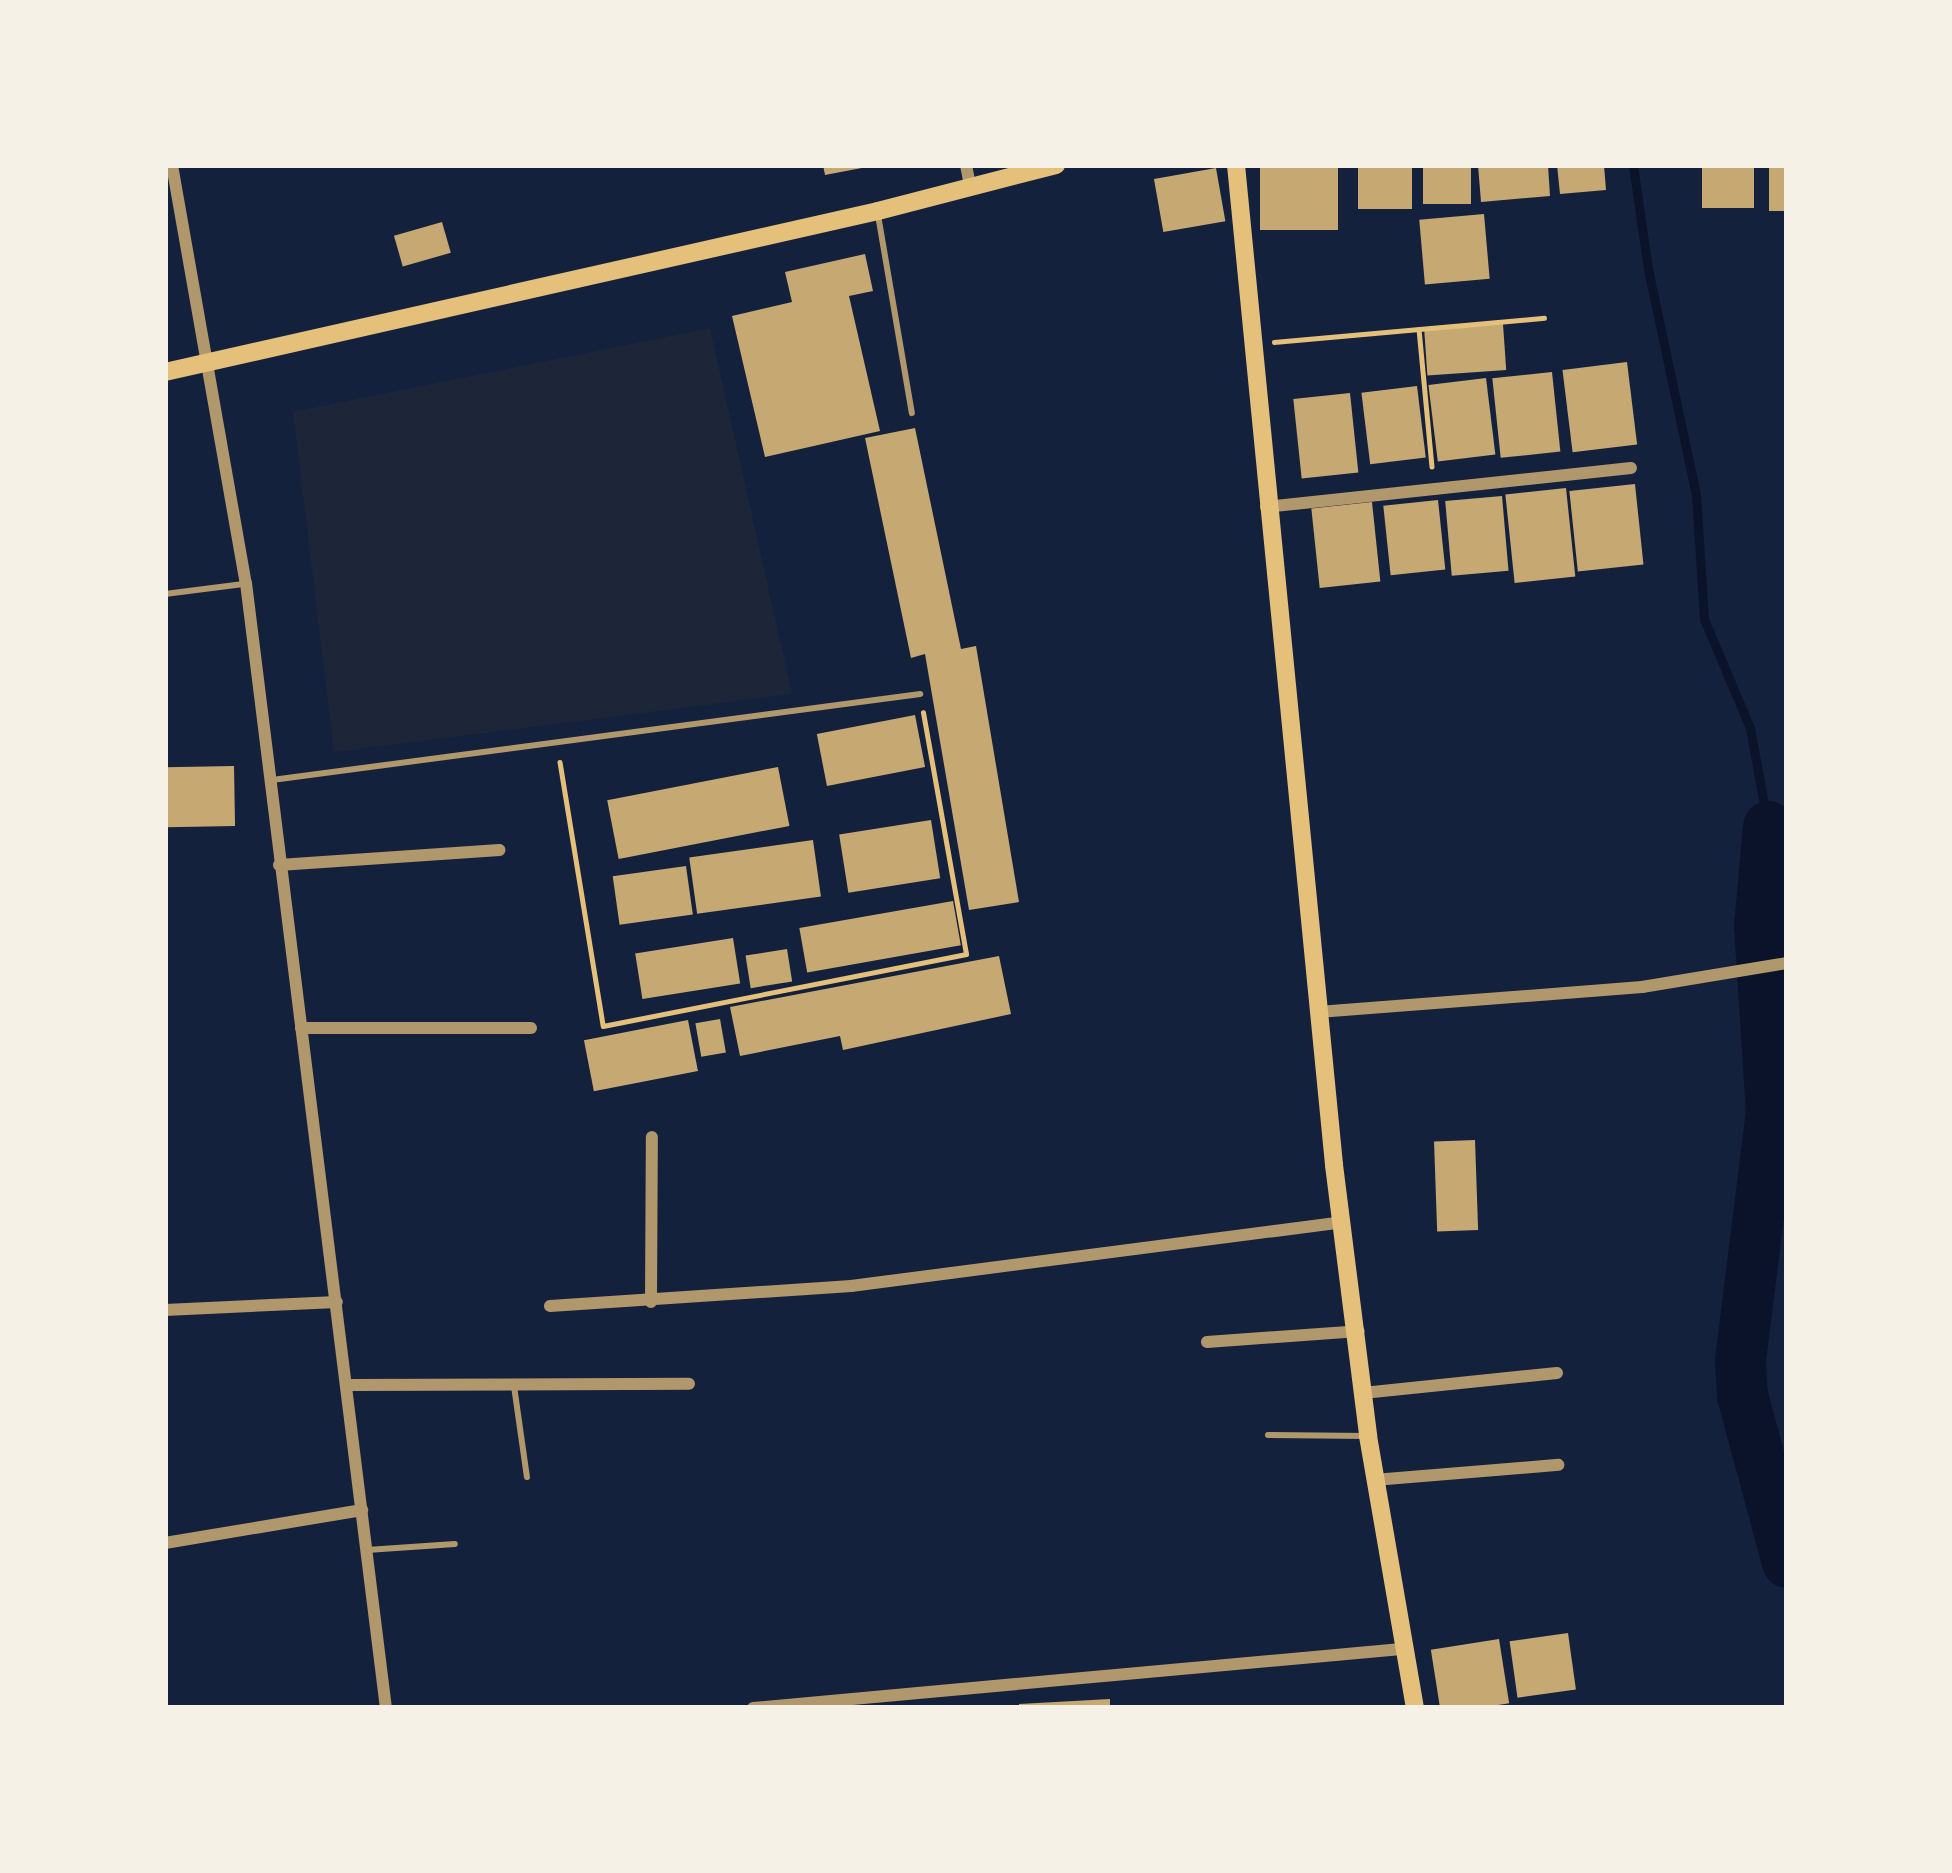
<!DOCTYPE html>
<style>
body{margin:0}
#map{position:relative;width:1952px;height:1873px;overflow:hidden;background:#14213d;font-family:"Space Grotesk",sans-serif}
div>[style]{position:absolute}
[style*='--x']{left:calc(var(--x)*1px);top:calc(var(--y)*1px);width:calc(var(--w)*1px);rotate:calc(var(--a)*1deg)}
.green>*{inset:0;background:#1d2539}
.stream>*{height:9px;margin:-4.5px;padding:0 4.5px;transform-origin:4.5px;border-radius:4.5px;background:#0b132b}
.river>*{height:51px;margin:-25.5px;padding:0 25.5px;transform-origin:25.5px;border-radius:25.5px;background:#0b132b}
.building>*{inset:0;background:#c6a872;transform-origin:0 0}
.path>*{height:4.5px;margin:-2.25px;padding:0 2.25px;transform-origin:2.25px;border-radius:2.25px;background:#e5c07b}
.service>*{height:6px;margin:-3px;padding:0 3px;transform-origin:3px;border-radius:3px;background:#b1986c}
.minor>*{height:12px;margin:-6px;padding:0 6px;transform-origin:6px;border-radius:6px;background:#b1986c}
.secondary>*{height:18px;margin:-9px;padding:0 9px;transform-origin:9px;border-radius:9px;background:#e5c07b}
span{translate:-50% -50%;white-space:nowrap;text-align:center;line-height:1.15;-webkit-text-stroke:12px #f6f1e7;paint-order:stroke}
.frame{position:absolute;inset:0;border:168px solid #f6f1e7;pointer-events:none}
</style>
<div id="map">
<div class="green">
<i style="clip-path:polygon(710px 328px,792px 694px,334px 752px,293px 412px)"></i>
</div>
<div class="stream">
<i style="--x:1633;--y:165;--w:105;--a:81.8"></i>
<i style="--x:1648;--y:269;--w:231;--a:78"></i>
<i style="--x:1696;--y:495;--w:124;--a:86.3"></i>
<i style="--x:1704;--y:619;--w:118;--a:67.1"></i>
<i style="--x:1750;--y:728;--w:100;--a:79.6"></i>
</div>
<div class="river">
<i style="--x:1768;--y:826;--w:100;--a:95.1"></i>
<i style="--x:1759;--y:926;--w:185;--a:86.3"></i>
<i style="--x:1771;--y:1111;--w:251;--a:97.1"></i>
<i style="--x:1740;--y:1360;--w:35;--a:87"></i>
<i style="--x:1742;--y:1395;--w:173;--a:74.9"></i>
</div>
<div class="building">
<i style="clip-path:polygon(823px 165px,867px 165px,867px 167px,825px 175px)"></i>
<i style="left:1260px;top:165px;width:78px;height:65px"></i>
<i style="left:1358px;top:165px;width:54px;height:44px"></i>
<i style="left:1423px;top:165px;width:48px;height:39px"></i>
<i style="clip-path:polygon(1478px 165px,1548px 165px,1550px 196px,1481px 202px)"></i>
<i style="clip-path:polygon(1557px 165px,1604px 165px,1606px 190px,1560px 194px)"></i>
<i style="left:1702px;top:165px;width:52px;height:43px"></i>
<i style="left:1769px;top:165px;width:18px;height:46px"></i>
<i style="left:1216px;top:168px;width:54px;height:63px;rotate:80deg"></i>
<i style="left:1484px;top:214px;width:65px;height:65px;rotate:85deg"></i>
<i style="left:442px;top:222px;width:32px;height:50px;rotate:74deg"></i>
<i style="clip-path:polygon(865px 254px,873px 291px,849px 296px,880px 431px,765px 457px,732px 316px,792px 302px,785px 272px)"></i>
<i style="left:1503px;top:324px;width:46px;height:79px;rotate:86deg"></i>
<i style="left:1627px;top:362px;width:83px;height:65px;rotate:83deg"></i>
<i style="left:1552px;top:372px;width:80px;height:60px;rotate:84deg"></i>
<i style="left:1486px;top:378px;width:77px;height:58px;rotate:83deg"></i>
<i style="left:1417px;top:386px;width:72px;height:56px;rotate:83deg"></i>
<i style="left:1350px;top:393px;width:80px;height:57px;rotate:84deg"></i>
<i style="clip-path:polygon(915px 428px,961px 649px,976px 646px,1019px 902px,969px 910px,925px 654px,911px 658px,865px 438px)"></i>
<i style="left:1635px;top:484px;width:81px;height:66px;rotate:84deg"></i>
<i style="left:1566px;top:488px;width:89px;height:61px;rotate:84deg"></i>
<i style="left:1502px;top:496px;width:75px;height:57px;rotate:85deg"></i>
<i style="left:1438px;top:500px;width:70px;height:55px;rotate:84deg"></i>
<i style="left:1372px;top:502px;width:80px;height:61px;rotate:84deg"></i>
<i style="left:915px;top:715px;width:53px;height:100px;rotate:79deg"></i>
<i style="left:234px;top:766px;width:60px;height:69px;rotate:89deg"></i>
<i style="left:778px;top:767px;width:60px;height:174px;rotate:79deg"></i>
<i style="left:931px;top:820px;width:59px;height:93px;rotate:81deg"></i>
<i style="left:813px;top:840px;width:57px;height:125px;rotate:82deg"></i>
<i style="left:686px;top:866px;width:49px;height:74px;rotate:82deg"></i>
<i style="left:953px;top:901px;width:45px;height:156px;rotate:80deg"></i>
<i style="left:733px;top:938px;width:46px;height:99px;rotate:81deg"></i>
<i style="left:787px;top:949px;width:33px;height:42px;rotate:81deg"></i>
<i style="clip-path:polygon(999px 956px,1011px 1014px,843px 1050px,840px 1036px,740px 1056px,730px 1007px)"></i>
<i style="left:720px;top:1019px;width:34px;height:25px;rotate:80deg"></i>
<i style="left:688px;top:1020px;width:52px;height:106px;rotate:79deg"></i>
<i style="left:1475px;top:1140px;width:90px;height:41px;rotate:88deg"></i>
<i style="left:1568px;top:1633px;width:57px;height:59px;rotate:82deg"></i>
<i style="left:1499px;top:1639px;width:65px;height:69px;rotate:81deg"></i>
<i style="clip-path:polygon(1110px 1699px,1110px 1708px,1019px 1708px,1019px 1704px)"></i>
</div>
<div class="path">
<i style="--x:1419;--y:329;--w:138;--a:84.6"></i>
<i style="--x:1274;--y:342;--w:271;--a:-5.1"></i>
<i style="--x:560;--y:762;--w:267;--a:80.7"></i>
<i style="--x:603;--y:1026;--w:370;--a:-11.2"></i>
<i style="--x:966;--y:954;--w:245;--a:-100.1"></i>
</div>
<div class="service">
<i style="--x:878;--y:215;--w:201;--a:80.3"></i>
<i style="--x:165;--y:594;--w:79;--a:-7.3"></i>
<i style="--x:272;--y:780;--w:654;--a:-7.56"></i>
<i style="--x:514;--y:1386;--w:92;--a:81.9"></i>
<i style="--x:1268;--y:1435;--w:99;--a:0.6"></i>
<i style="--x:367;--y:1550;--w:88;--a:-3.9"></i>
</div>
<div class="minor">
<i style="--x:172;--y:165;--w:424;--a:80"></i>
<i style="--x:246;--y:583;--w:1134;--a:82.91"></i>
<i style="--x:966;--y:165;--w:21;--a:79"></i>
<i style="--x:1266;--y:507;--w:367;--a:-6.1"></i>
<i style="--x:279;--y:865;--w:221;--a:-3.9"></i>
<i style="--x:1318;--y:1012;--w:325;--a:-4.4"></i>
<i style="--x:1642;--y:987;--w:147;--a:-9.4"></i>
<i style="--x:301;--y:1028;--w:230;--a:0"></i>
<i style="--x:651;--y:1302;--w:165;--a:-89.7"></i>
<i style="--x:550;--y:1306;--w:302;--a:-3.8"></i>
<i style="--x:851;--y:1286;--w:497;--a:-7.4"></i>
<i style="--x:165;--y:1310;--w:172;--a:-2.7"></i>
<i style="--x:1207;--y:1342;--w:152;--a:-4.1"></i>
<i style="--x:349;--y:1385;--w:340;--a:-0.2"></i>
<i style="--x:1363;--y:1393;--w:195;--a:-5.9"></i>
<i style="--x:1374;--y:1480;--w:185;--a:-4.7"></i>
<i style="--x:165;--y:1543;--w:200;--a:-9.5"></i>
<i style="--x:753;--y:1708;--w:651;--a:-5.2"></i>
</div>
<div class="secondary">
<i style="--x:1236;--y:165;--w:1005;--a:84.4"></i>
<i style="--x:1334;--y:1165;--w:273;--a:82.8"></i>
<i style="--x:1368;--y:1436;--w:276;--a:80.2"></i>
<i style="--x:165;--y:372;--w:731;--a:-12.72"></i>
<i style="--x:878;--y:211;--w:184;--a:-14.5"></i>
</div>
<div class="frame"></div>
</div>
